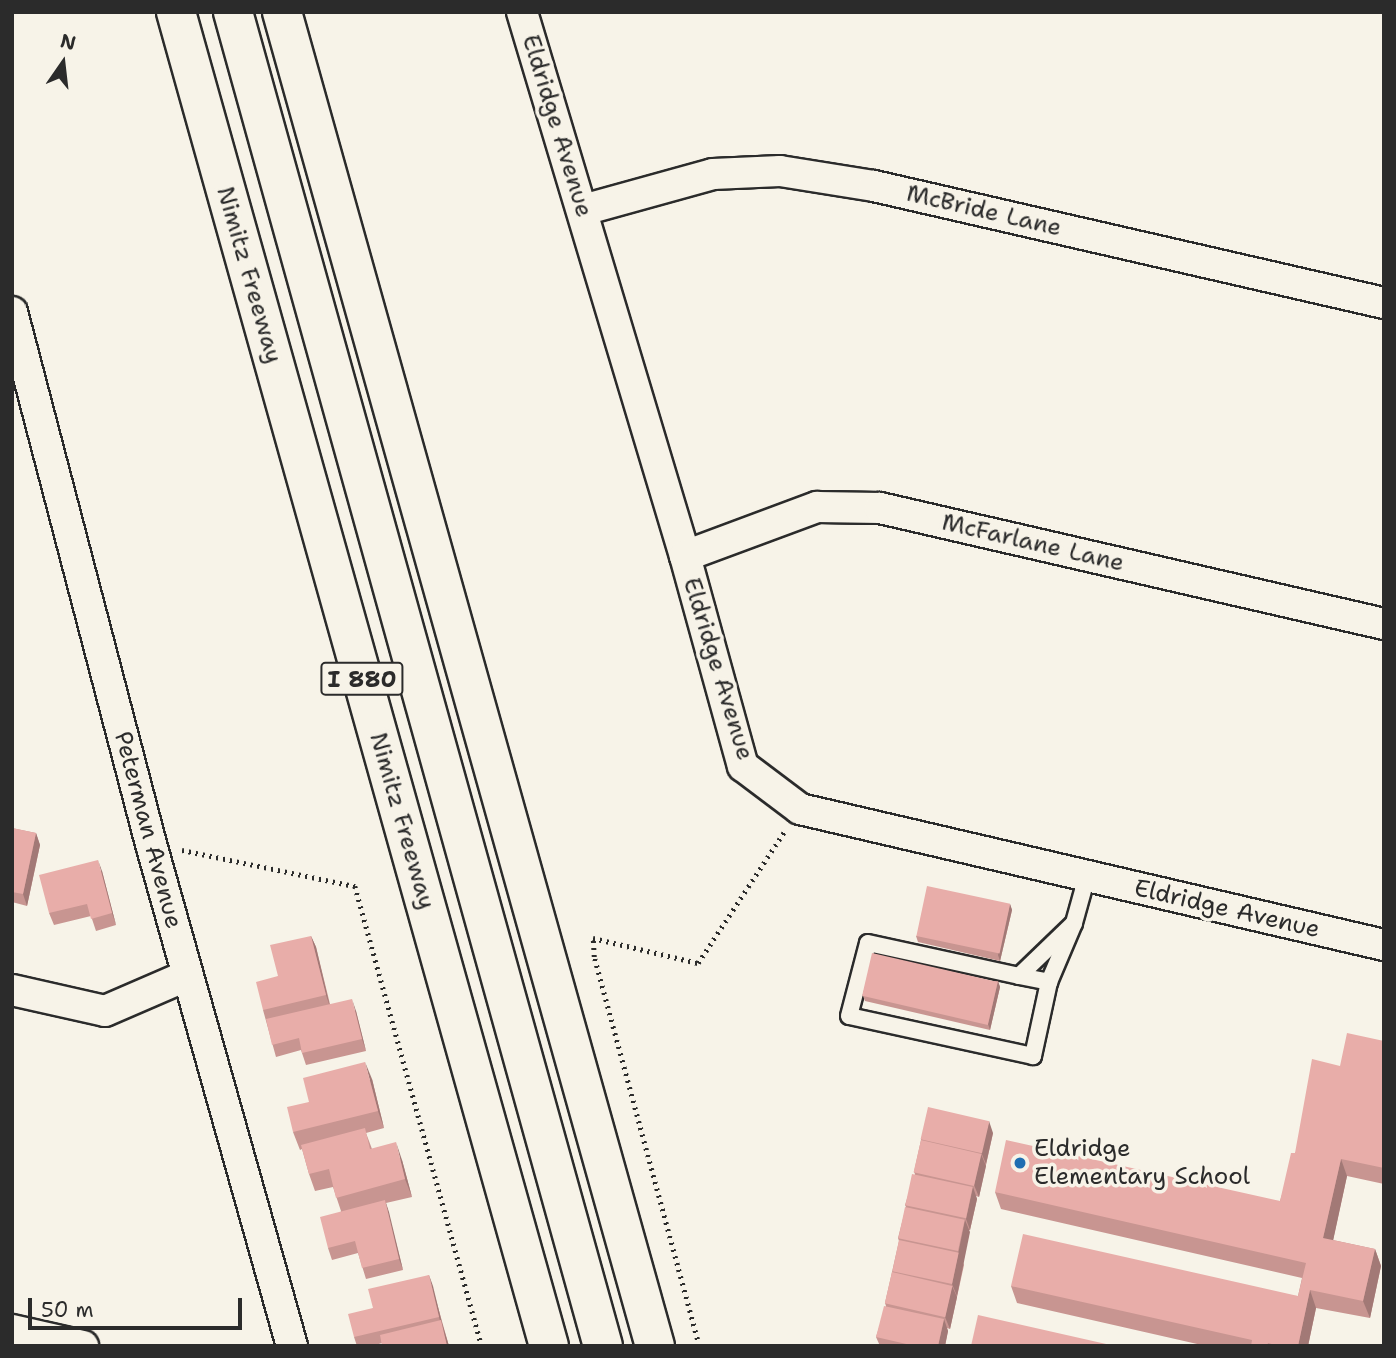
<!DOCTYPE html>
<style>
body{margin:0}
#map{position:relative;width:1396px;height:1358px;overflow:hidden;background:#f7f3e8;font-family:"Shantell Sans",sans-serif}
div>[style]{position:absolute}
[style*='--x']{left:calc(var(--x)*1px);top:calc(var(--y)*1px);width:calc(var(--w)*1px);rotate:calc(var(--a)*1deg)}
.path>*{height:4.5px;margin-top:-2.25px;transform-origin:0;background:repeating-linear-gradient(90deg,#2b2b2b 0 2px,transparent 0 7px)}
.roads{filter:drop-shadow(2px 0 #2b2b2b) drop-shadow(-2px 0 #2b2b2b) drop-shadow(0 2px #2b2b2b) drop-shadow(0 -2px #2b2b2b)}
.lane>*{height:16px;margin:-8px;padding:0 8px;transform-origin:8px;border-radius:8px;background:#f7f3e8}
.street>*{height:30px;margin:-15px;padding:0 15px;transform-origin:15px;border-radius:15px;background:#f7f3e8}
.highway>*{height:38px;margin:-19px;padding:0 19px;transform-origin:19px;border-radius:19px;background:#f7f3e8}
.wall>*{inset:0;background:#c89591}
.shaded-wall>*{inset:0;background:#a27976}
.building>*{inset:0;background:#e8ada9;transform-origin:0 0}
.dots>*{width:19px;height:19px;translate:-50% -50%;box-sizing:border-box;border:4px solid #f7f3e8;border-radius:50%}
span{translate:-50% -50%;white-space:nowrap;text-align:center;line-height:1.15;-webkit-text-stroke:7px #f7f3e8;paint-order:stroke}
.shield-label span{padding:2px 5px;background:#f7f3e8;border:2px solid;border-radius:5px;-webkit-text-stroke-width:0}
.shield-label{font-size:23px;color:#2b2b2b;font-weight:700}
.street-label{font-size:24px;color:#2b2b2b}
.poi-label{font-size:24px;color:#2b2b2b}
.left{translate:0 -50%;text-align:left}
.frame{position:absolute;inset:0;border:14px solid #2b2b2b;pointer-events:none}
.north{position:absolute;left:28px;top:28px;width:70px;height:70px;-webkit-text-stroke:5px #f7f3e8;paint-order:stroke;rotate:14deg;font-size:19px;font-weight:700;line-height:28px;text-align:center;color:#2b2b2b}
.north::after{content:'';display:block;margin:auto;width:24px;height:32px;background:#2b2b2b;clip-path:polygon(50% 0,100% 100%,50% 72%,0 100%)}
.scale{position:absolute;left:28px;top:1298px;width:214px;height:32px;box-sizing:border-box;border:4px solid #2b2b2b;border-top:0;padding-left:9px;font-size:21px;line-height:24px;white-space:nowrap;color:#2b2b2b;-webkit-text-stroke:5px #f7f3e8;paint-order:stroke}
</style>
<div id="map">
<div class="path">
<i style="--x:182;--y:850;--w:177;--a:11.8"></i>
<i style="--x:355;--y:886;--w:477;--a:74.6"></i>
<i style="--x:699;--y:1346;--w:403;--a:-105.1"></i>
<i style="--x:594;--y:957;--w:19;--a:-93"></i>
<i style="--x:593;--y:938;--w:108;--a:13.4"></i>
<i style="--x:698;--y:963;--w:157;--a:-56.7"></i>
</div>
<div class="roads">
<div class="lane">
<i style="--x:1019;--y:976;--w:31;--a:11"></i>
<i style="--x:1049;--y:982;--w:76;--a:102.2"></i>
<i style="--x:1033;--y:1056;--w:188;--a:-167.7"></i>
<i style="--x:849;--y:1016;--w:75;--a:-75.4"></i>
<i style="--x:868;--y:943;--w:155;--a:12.3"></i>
<i style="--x:1019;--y:976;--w:76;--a:-43.9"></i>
<i style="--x:1049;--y:982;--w:64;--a:-67"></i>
<i style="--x:1074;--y:923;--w:49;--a:-74.5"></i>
</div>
<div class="street">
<i style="--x:522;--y:12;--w:568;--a:73.32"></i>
<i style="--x:685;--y:556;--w:218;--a:74.6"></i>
<i style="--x:743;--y:766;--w:71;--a:37"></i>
<i style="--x:800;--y:809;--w:600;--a:13.11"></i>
<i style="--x:583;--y:210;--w:135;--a:-15.5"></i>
<i style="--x:713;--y:174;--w:67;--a:-2.6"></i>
<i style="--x:780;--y:171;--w:95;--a:9.1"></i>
<i style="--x:874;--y:186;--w:523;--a:12.92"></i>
<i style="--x:12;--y:312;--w:550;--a:75.36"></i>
<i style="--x:151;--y:844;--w:521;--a:74.31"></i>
<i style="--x:685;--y:556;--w:141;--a:-20.4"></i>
<i style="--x:817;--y:507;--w:63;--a:0.9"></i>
<i style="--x:880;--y:508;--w:517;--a:12.96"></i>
<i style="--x:12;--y:990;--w:95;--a:12.7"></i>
<i style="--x:105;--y:1011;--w:90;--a:-23.4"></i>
<i style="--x:12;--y:1330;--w:73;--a:12.7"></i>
</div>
<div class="highway">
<i style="--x:176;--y:12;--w:1385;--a:74.38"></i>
<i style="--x:233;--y:12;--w:1384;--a:74.5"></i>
<i style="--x:282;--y:12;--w:1385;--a:74.38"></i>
</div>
</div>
<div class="wall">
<i style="clip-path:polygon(12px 828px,36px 833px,40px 845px,27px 906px,12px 902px)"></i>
<i style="clip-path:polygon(102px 871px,116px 925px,96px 931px,91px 916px,54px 925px,49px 913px)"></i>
<i style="clip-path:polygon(1010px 904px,1012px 910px,1000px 961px,918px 942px,916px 936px)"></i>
<i style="clip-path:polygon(311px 936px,316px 947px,330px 1004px,356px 1011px,366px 1051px,306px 1065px,301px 1050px,276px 1057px,263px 1010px,278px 976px)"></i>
<i style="clip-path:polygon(998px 981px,1000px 987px,990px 1030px,865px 1001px,863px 996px)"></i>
<i style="clip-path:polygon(1384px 1041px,1384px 1184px,1347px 1176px,1333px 1240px,1375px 1249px,1381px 1266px,1370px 1318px,1316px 1308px,1308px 1346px,1206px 1346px,1017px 1303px,1011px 1286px,1298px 1296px,1302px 1278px,1001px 1209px,995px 1192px,1280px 1201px,1295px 1153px)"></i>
<i style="clip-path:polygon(372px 1079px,384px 1128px,366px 1133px,372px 1149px,402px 1160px,412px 1197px,386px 1203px,403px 1270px,366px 1279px,358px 1253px,332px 1260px,328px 1248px,341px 1211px,333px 1187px,315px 1191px,309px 1174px,302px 1149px,300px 1150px,293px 1132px,309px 1102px)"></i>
<i style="clip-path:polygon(993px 1133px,979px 1197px,976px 1196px,977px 1199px,970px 1230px,969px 1230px,963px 1262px,964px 1265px,950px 1329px,947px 1328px,948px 1331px,945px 1346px,880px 1346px,876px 1337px,886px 1306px,885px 1303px,899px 1241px,898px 1238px,906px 1207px,905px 1205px,915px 1174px,914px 1172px,921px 1140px,921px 1139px)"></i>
<i style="clip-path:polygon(429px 1275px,449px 1346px,382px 1346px,382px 1343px,372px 1346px,357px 1346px,354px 1337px,373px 1308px)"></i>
</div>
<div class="shaded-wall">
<i style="clip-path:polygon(36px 833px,40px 845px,27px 906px,23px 894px)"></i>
<i style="clip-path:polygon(98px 860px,102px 871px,116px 925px,112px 913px)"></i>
<i style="clip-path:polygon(1010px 904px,1012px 910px,1000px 961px,998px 955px)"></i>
<i style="clip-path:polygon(311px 936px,316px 947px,330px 1007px,326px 995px)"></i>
<i style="clip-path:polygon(998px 981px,1000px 987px,990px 1030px,988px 1024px)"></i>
<i style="clip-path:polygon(352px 999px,356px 1011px,366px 1051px,362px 1039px)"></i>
<i style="clip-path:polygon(365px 1062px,372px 1079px,384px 1128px,378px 1111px)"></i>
<i style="clip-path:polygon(989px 1121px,993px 1133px,986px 1164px,981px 1152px)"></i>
<i style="clip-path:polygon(396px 1142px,402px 1160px,412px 1197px,405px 1179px)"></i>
<i style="clip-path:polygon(981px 1154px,986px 1166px,979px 1197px,974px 1185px)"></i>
<i style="clip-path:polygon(1341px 1159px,1347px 1176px,1330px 1255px,1323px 1238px)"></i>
<i style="clip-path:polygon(973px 1187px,977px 1199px,970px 1230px,966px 1219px)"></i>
<i style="clip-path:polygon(385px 1200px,389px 1212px,403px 1270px,399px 1259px)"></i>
<i style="clip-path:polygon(965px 1220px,970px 1232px,957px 1296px,952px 1284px)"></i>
<i style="clip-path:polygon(1375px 1249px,1381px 1266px,1370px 1318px,1363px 1301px)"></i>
<i style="clip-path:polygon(429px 1275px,433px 1286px,442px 1323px,449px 1346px,447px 1346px,439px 1317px)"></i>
<i style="clip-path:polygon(952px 1286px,957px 1297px,950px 1329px,945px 1317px)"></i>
<i style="clip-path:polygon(1310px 1290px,1316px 1308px,1308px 1346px,1298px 1346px)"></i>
<i style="clip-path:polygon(944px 1319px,948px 1331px,945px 1346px,938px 1346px)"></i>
</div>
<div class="building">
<i style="clip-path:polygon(12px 828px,36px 833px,23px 894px,12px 892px)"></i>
<i style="clip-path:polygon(98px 860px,112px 913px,91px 919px,87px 904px,49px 913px,39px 875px)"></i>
<i style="left:927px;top:886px;width:85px;height:51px;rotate:12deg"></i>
<i style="clip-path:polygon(311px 936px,326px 995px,263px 1010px,256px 982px,278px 976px,270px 945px)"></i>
<i style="left:872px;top:953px;width:129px;height:44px;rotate:13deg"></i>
<i style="clip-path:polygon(352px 999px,362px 1039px,302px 1053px,299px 1038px,272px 1045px,266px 1019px)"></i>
<i style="clip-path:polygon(1347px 1033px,1384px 1041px,1384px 1168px,1341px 1159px,1323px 1238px,1375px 1249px,1363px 1301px,1310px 1290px,1298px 1346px,1279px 1346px,1268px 1343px,1267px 1346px,1251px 1346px,1252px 1340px,1011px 1286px,1023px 1234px,1298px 1296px,1306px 1263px,995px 1192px,1006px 1140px,1280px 1201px,1291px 1153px,1295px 1153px,1312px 1059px,1340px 1066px)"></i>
<i style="clip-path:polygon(365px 1062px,378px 1111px,293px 1132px,287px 1107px,309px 1102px,303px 1078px)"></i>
<i style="left:928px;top:1107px;width:63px;height:33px;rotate:13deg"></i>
<i style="clip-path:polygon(365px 1128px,370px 1149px,396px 1142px,405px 1179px,336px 1198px,329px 1169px,309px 1174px,301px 1145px)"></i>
<i style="left:921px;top:1140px;width:62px;height:33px;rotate:13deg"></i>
<i style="left:912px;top:1174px;width:62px;height:32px;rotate:12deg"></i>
<i style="clip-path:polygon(385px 1200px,399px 1259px,362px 1268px,355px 1241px,328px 1248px,320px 1217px)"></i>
<i style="left:905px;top:1207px;width:61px;height:32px;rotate:12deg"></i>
<i style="left:899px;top:1240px;width:61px;height:32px;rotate:12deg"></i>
<i style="left:892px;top:1272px;width:62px;height:32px;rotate:13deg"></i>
<i style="clip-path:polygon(429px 1275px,439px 1317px,354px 1337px,348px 1314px,373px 1308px,368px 1289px)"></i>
<i style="clip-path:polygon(884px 1306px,944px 1319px,938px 1346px,915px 1346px,876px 1337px)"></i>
<i style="clip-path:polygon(978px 1315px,1115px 1346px,971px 1346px)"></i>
<i style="clip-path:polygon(441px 1320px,447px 1346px,382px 1346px,380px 1335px)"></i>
</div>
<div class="dots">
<i style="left:1020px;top:1163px;background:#1f6fb2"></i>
</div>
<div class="shield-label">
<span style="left:362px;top:679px">I 880</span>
</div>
<div class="street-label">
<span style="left:557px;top:126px;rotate:73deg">Eldridge Avenue</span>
<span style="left:984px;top:211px;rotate:13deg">McBride Lane</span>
<span style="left:249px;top:275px;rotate:74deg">Nimitz Freeway</span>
<span style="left:1033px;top:543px;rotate:13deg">McFarlane Lane</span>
<span style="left:718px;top:669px;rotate:73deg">Eldridge Avenue</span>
<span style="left:402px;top:821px;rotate:74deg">Nimitz Freeway</span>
<span style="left:148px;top:830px;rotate:75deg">Peterman Avenue</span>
<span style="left:1227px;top:909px;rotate:13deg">Eldridge Avenue</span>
</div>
<div class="poi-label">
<span class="left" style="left:1034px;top:1163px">Eldridge<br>Elementary School</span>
</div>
<div class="frame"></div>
<div class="north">N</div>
<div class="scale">50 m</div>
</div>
